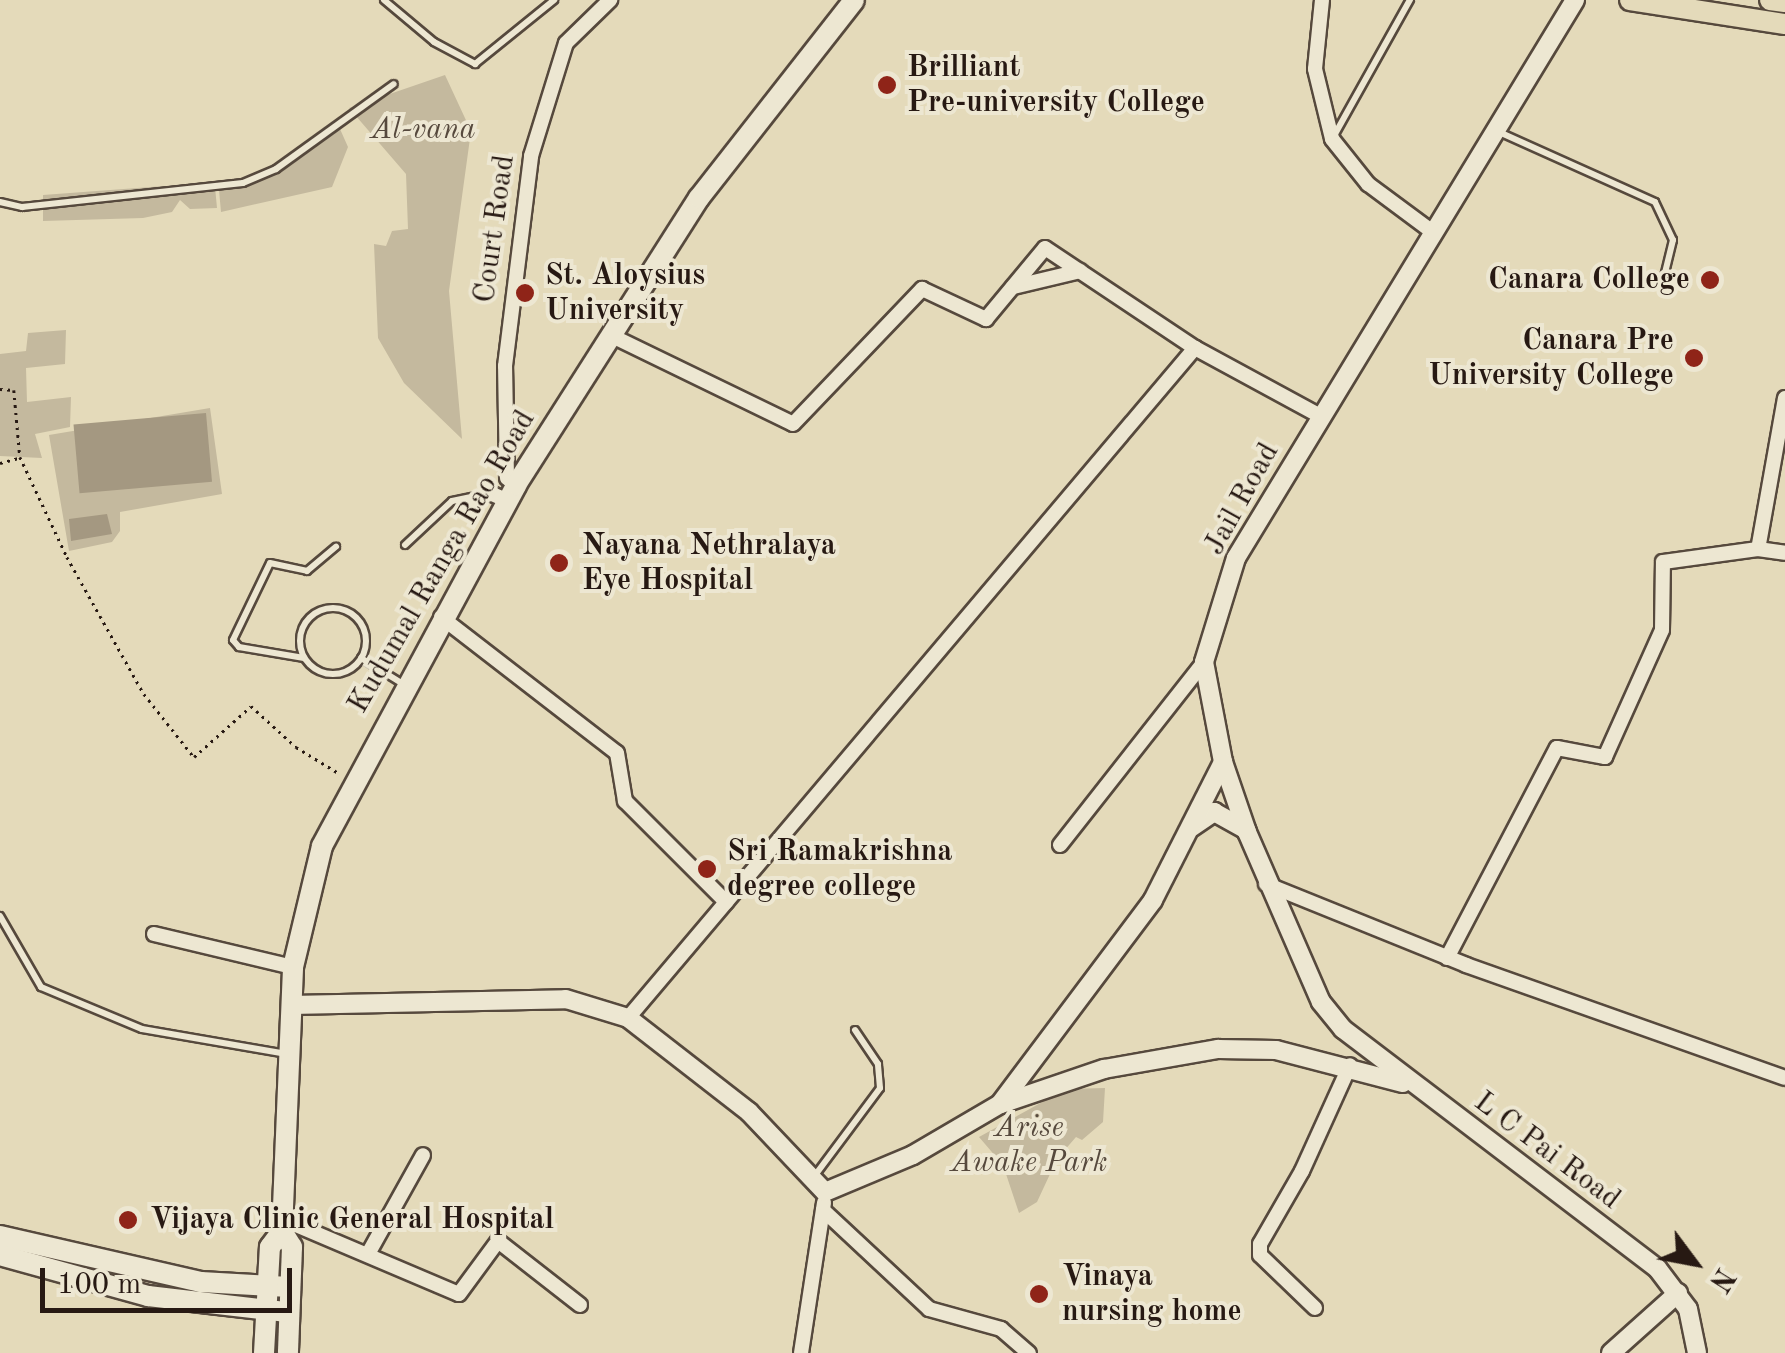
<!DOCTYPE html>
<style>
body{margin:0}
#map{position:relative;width:1785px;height:1353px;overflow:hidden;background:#e4daba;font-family:"Old Standard TT",serif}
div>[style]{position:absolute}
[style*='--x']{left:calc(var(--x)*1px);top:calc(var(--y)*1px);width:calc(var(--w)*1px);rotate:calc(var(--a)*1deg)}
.green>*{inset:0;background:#c4b99e}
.water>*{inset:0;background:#a49881;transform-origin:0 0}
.path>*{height:2.5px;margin-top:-1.25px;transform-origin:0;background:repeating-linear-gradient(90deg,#271913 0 2.5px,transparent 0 7.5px)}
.roads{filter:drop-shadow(2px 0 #56493d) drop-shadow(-2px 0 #56493d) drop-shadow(0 2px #56493d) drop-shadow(0 -2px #56493d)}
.service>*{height:6px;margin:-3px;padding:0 3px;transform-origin:3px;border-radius:3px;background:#ede7d2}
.service>.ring{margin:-3px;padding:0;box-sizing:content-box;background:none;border:6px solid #ede7d2;border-radius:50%}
.minor>*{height:14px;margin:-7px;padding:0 7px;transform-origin:7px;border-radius:7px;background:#ede7d2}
.tertiary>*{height:18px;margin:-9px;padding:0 9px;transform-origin:9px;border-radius:9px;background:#ede7d2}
.secondary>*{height:20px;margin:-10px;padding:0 10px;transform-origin:10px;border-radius:10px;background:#ede7d2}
.primary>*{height:20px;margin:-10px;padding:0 10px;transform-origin:10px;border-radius:10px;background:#e4daba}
.dots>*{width:28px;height:28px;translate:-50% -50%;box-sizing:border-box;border:5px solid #ede7d2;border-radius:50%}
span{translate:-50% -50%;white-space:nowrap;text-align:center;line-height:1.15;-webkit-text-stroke:8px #ede7d2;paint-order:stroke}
.poi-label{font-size:30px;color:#271913;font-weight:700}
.left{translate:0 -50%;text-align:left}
.right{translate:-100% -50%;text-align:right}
.park-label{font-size:30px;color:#56493d;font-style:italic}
.street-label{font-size:30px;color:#271913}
.north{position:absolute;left:1645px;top:1213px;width:100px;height:100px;-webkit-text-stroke:8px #ede7d2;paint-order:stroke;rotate:122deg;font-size:28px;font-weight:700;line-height:40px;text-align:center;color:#271913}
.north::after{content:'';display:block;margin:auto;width:35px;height:45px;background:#271913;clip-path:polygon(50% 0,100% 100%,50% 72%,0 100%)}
.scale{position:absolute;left:40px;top:1268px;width:252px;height:45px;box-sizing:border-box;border:5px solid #271913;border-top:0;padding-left:12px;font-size:30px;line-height:35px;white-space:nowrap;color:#271913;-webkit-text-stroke:8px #ede7d2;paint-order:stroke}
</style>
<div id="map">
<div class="green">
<i style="clip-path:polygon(445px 75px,471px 131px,449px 291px,462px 439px,404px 383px,378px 338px,374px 244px,386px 246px,392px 231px,408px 229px,406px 174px,349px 108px)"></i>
<i style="clip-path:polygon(340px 129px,348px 147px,332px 187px,221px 212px,219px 190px,287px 166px)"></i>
<i style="clip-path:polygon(164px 186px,215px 187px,217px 208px,190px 209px,180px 200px,172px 212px,143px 218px,43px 221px,43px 195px)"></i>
<i style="clip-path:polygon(66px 330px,65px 364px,26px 368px,27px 402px,71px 397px,70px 427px,35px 434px,42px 458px,0 456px,0 354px,26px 351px,28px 333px)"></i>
<i style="clip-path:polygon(210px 408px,222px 494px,120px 512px,120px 531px,112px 542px,69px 551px,49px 435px)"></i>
<i style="clip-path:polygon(1105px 1088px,1103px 1122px,1082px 1140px,1076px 1137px,1057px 1159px,1037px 1202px,1019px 1213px,1003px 1165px,979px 1137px,1066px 1089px)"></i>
</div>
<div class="water">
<i style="left:206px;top:413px;width:69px;height:133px;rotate:85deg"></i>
<i style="clip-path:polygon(107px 514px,112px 534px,71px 541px,69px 519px)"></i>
</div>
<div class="path">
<i style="--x:0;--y:389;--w:14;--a:4"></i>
<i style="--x:14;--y:390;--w:67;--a:84.9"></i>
<i style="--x:20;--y:457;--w:110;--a:64.8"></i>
<i style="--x:67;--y:557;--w:157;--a:60.7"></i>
<i style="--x:144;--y:694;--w:80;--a:51.6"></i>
<i style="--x:194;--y:757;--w:76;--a:-41.8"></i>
<i style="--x:251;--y:706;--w:61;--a:42.3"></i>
<i style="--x:296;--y:747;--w:52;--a:31.5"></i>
<i style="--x:0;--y:463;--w:20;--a:-15"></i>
</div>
<div class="roads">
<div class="service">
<i style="--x:384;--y:0;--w:65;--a:40"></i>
<i style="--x:434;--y:42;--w:47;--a:28.2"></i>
<i style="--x:475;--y:64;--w:102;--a:-39"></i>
<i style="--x:1499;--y:132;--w:171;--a:24.2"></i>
<i style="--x:1655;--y:202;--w:42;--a:64.7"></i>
<i style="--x:1673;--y:240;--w:42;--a:103.7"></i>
<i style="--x:1335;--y:134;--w:154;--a:-60.8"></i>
<i style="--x:0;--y:202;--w:23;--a:13"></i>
<i style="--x:22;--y:207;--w:222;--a:-6.2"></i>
<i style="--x:243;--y:183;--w:36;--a:-23"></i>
<i style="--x:276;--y:169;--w:145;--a:-35.8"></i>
<i style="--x:405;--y:545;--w:64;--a:-43.1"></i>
<i style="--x:452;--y:501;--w:38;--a:-12"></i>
<i class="ring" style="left:300px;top:608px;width:60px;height:60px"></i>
<i style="--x:304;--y:658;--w:66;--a:-170.4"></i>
<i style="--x:239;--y:647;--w:9;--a:-131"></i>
<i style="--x:233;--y:640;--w:85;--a:-64.3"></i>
<i style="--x:270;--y:563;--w:38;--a:12"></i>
<i style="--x:307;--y:571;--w:38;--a:-40"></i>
<i style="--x:361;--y:658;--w:49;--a:31.8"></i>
<i style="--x:0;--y:916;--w:82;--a:60"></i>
<i style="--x:41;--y:987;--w:109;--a:22.6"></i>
<i style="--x:142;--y:1029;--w:147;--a:9.8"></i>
<i style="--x:813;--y:1178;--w:112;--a:-53.3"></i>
<i style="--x:880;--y:1088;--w:24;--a:-95"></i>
<i style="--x:878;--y:1064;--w:41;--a:-124.1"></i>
</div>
<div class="minor">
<i style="--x:1322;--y:0;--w:69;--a:95.8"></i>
<i style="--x:1315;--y:69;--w:72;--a:76.3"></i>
<i style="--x:1332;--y:139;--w:58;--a:51.3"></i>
<i style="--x:1368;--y:184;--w:77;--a:36.6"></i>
<i style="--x:1013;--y:287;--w:69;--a:-13.4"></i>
<i style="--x:610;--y:335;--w:203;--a:25.9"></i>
<i style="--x:793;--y:424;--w:187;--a:-46.3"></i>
<i style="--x:922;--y:289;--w:71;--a:25.1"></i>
<i style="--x:986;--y:319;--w:92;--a:-50.3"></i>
<i style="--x:1045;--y:248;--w:180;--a:33.7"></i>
<i style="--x:1195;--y:348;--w:142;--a:28.5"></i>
<i style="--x:1785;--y:398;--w:153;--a:100.1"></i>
<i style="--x:1758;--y:549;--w:27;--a:8"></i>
<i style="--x:516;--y:485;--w:11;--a:-142"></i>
<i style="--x:507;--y:478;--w:112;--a:-91"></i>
<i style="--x:505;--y:366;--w:212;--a:-82.9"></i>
<i style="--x:531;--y:156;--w:118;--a:-72.8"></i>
<i style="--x:566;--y:43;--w:62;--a:-44.3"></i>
<i style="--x:490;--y:493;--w:17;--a:24"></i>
<i style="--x:441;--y:617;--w:222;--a:37.7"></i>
<i style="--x:617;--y:753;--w:49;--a:80.5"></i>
<i style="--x:625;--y:801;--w:143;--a:45"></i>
<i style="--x:1060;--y:845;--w:233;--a:-51.8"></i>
<i style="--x:1266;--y:884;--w:216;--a:22"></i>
<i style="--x:1466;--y:965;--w:338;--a:19.5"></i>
<i style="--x:154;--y:934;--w:143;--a:13.4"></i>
<i style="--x:1447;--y:958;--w:237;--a:-62.4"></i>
<i style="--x:1557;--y:748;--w:49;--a:10.6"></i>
<i style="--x:1605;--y:757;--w:139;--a:-65.8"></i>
<i style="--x:1662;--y:630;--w:68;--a:-89.2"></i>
<i style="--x:1663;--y:562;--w:96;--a:-7.8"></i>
<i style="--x:628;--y:1018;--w:878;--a:-49.76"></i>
<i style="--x:823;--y:1210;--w:145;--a:43"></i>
<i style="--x:929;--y:1309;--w:75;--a:15.5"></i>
<i style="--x:1001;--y:1329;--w:37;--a:41"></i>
<i style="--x:282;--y:1219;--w:192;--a:23"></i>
<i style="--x:459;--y:1294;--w:66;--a:-53.7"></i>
<i style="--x:498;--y:1241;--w:104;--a:38"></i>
<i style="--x:368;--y:1254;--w:113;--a:-60.9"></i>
<i style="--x:1315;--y:1308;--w:76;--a:-136.1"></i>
<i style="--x:1260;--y:1255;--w:11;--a:-90"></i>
<i style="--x:1260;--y:1244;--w:84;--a:-60.1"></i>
<i style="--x:1302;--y:1171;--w:116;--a:-65.6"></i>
<i style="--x:801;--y:1353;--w:152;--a:-81.3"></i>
</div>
<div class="tertiary">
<i style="--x:1575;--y:0;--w:653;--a:121.28"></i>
<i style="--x:1236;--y:558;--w:109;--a:107.1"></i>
<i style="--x:1204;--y:662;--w:102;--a:79.2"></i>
<i style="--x:1223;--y:762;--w:74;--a:71.1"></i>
<i style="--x:1247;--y:832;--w:185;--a:66.5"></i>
<i style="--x:1321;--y:1002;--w:35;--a:51"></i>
<i style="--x:1343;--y:1029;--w:395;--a:37.3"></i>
<i style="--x:1657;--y:1268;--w:51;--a:52.9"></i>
<i style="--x:1688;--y:1309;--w:45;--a:78.4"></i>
<i style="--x:1192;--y:827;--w:27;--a:-34"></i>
<i style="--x:1214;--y:812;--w:37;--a:29"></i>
<i style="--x:291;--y:1005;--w:275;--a:-1.2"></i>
<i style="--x:566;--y:999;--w:65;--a:17"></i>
<i style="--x:628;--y:1018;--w:153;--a:37.8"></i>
<i style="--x:749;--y:1112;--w:110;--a:46.5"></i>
<i style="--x:825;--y:1192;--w:95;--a:-22.8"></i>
<i style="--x:913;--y:1155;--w:101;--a:-30.4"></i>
<i style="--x:1000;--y:1104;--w:255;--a:-53.1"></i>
<i style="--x:1153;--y:900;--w:155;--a:-63.1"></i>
<i style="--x:1001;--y:1104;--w:109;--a:-18.8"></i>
<i style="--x:1104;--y:1069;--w:116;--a:-10"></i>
<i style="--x:1218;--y:1049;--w:58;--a:1"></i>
<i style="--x:1276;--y:1050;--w:131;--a:14.6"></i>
<i style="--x:1611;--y:1353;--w:90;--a:-41.8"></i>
</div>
<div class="secondary">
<i style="--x:282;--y:1231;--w:19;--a:58"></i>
<i style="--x:292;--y:1247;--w:106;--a:92.2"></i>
<i style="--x:0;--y:1236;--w:206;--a:12.9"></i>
<i style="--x:201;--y:1282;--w:88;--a:3.3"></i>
<i style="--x:0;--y:1255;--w:154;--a:15.5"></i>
<i style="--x:148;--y:1296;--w:140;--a:6.6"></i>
<i style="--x:264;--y:1353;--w:106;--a:-86.8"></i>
<i style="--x:270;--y:1247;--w:20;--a:-53"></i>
<i style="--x:282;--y:1231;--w:264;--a:-87.6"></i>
<i style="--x:293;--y:967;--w:124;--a:-76.5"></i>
<i style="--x:322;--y:846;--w:410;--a:-61.7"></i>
<i style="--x:516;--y:485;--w:340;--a:-57.5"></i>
<i style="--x:699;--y:198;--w:251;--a:-51.9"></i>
</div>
<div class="primary">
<i style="--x:1630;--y:0;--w:157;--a:8.8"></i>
<i style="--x:1770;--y:0;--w:15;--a:8"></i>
</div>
</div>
<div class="dots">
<i style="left:887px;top:85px;background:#8f2418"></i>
<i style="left:1710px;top:280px;background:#8f2418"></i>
<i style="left:525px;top:293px;background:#8f2418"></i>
<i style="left:1694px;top:358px;background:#8f2418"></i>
<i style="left:559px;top:563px;background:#8f2418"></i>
<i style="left:707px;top:869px;background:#8f2418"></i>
<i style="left:128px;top:1220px;background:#8f2418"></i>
<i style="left:1039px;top:1294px;background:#8f2418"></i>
</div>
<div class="poi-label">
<span class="left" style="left:907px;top:85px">Brilliant<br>Pre-university College</span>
<span class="left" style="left:545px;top:293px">St. Aloysius<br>University</span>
<span class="right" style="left:1690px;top:280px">Canara College</span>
<span class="right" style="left:1674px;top:358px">Canara Pre<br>University College</span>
<span class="left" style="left:582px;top:563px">Nayana Nethralaya<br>Eye Hospital</span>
<span class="left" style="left:727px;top:869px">Sri Ramakrishna<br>degree college</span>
<span class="left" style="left:150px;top:1220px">Vijaya Clinic General Hospital</span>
<span class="left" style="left:1062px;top:1294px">Vinaya<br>nursing home</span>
</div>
<div class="park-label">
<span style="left:423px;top:130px">Al-vana</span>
<span style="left:1029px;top:1145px">Arise<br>Awake Park</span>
</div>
<div class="street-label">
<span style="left:495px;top:229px;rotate:-82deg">Court Road</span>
<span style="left:1242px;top:499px;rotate:-61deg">Jail Road</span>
<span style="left:442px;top:562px;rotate:-60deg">Kudumal Ranga Rao Road</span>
<span style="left:1547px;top:1151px;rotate:37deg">L C Pai Road</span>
</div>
<div class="north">N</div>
<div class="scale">100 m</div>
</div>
